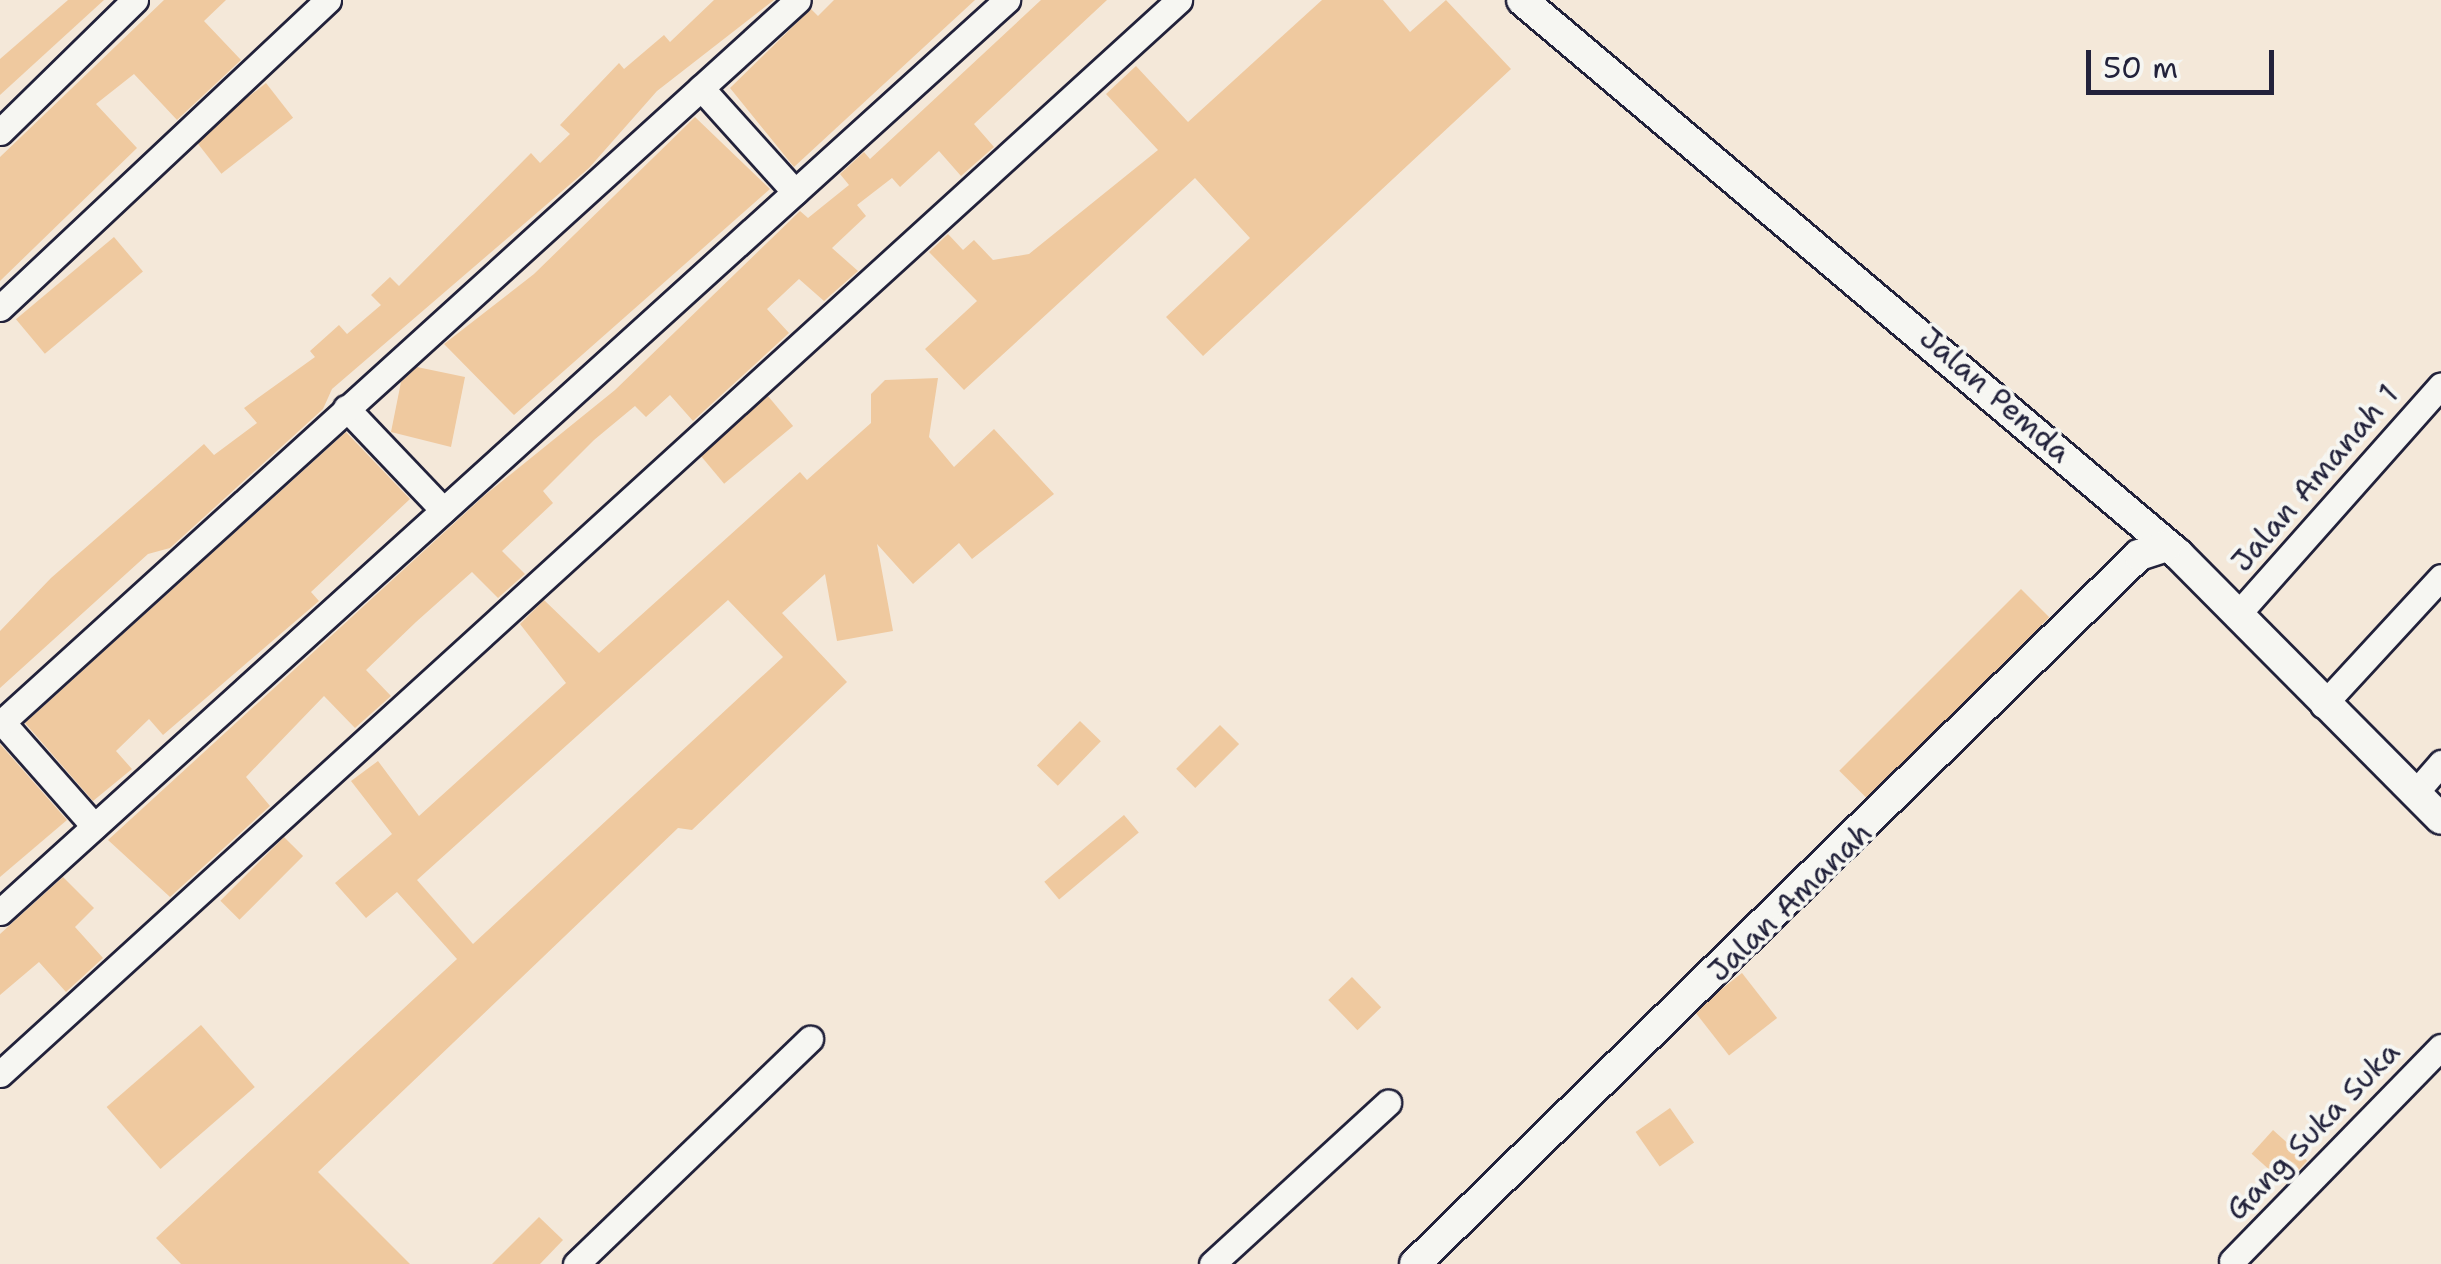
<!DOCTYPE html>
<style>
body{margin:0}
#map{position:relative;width:2441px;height:1264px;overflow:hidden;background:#f4e8d9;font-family:"Shantell Sans",sans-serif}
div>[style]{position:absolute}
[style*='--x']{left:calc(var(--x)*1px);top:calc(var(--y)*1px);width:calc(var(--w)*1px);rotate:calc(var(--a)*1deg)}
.building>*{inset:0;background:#efc99f;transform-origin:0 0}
.roads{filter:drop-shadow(2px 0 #22223b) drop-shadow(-2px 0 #22223b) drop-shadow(0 2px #22223b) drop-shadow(0 -2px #22223b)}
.minor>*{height:25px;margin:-12.5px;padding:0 12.5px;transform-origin:12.5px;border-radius:12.5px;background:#f6f6f2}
.tertiary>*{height:30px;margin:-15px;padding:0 15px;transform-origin:15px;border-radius:15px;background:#f6f6f2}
span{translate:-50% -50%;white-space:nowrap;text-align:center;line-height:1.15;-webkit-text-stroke:8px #f6f6f2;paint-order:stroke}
.street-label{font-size:30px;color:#22223b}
.scale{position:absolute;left:2086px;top:50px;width:188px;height:45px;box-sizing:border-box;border:5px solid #22223b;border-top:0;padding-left:12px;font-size:30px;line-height:35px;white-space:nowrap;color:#22223b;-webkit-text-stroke:8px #f6f6f2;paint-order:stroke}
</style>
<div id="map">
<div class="building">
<i style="clip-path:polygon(68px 0,104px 0,0 95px,0 59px)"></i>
<i style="clip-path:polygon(164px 0,226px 0,204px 21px,241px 60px,177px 120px,134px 74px,96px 104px,137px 148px,0 281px,0 157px)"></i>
<i style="clip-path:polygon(714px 0,774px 0,657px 91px,589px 168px,332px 389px,323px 409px,170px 548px,148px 554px,0 688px,0 631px,51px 578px,204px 444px,214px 455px,257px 423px,244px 408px,315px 357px,310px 351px,339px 325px,347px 334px,381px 305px,371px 295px,390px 277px,399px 286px,531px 153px,540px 163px,570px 134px,560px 125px,619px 63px,624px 69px,664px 35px,670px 42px)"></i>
<i style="clip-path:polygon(834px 0,975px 0,794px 167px,730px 88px,811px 9px,818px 16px)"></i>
<i style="clip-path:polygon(1041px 0,1107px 0,974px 124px,994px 147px,961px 176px,939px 151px,900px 187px,892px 178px,857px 205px,866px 216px,832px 248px,858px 271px,824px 301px,799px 279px,767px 309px,789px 333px,693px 421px,670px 395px,646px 417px,635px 406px,594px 440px,543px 491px,553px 503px,502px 551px,525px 574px,498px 598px,472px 572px,416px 622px,366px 670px,391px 696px,355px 728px,324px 696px,246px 777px,270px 806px,170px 897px,108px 840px,485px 495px,615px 390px,800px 211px,808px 218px,849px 185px,840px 174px,864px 152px,870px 159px)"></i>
<i style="clip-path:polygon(1322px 0,1383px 0,1410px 32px,1446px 0,1511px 69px,1203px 356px,1166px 317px,1250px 238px,1195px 178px,964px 390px,925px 349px,977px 301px,929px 252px,948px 234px,963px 250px,974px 240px,993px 260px,1029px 254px,1158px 150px,1106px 94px,1136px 66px,1188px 122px)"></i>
<i style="left:266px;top:83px;width:44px;height:91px;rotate:52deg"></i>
<i style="clip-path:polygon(695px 117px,770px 189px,514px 415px,444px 344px,534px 274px)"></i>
<i style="left:114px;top:237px;width:45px;height:128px;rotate:50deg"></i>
<i style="clip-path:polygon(417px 367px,465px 377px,451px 447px,391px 432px,401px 382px)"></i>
<i style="clip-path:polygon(evenodd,938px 378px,929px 437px,954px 467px,994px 429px,1054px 494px,972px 559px,959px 543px,913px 584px,877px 544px,893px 631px,837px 641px,825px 574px,782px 613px,847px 682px,692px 830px,678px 828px,318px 1172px,410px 1264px,181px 1264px,156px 1238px,457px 959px,397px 892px,366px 918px,335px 883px,392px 834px,351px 781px,378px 761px,419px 816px,566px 683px,520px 624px,544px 600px,599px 653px,800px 472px,807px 480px,871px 423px,871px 394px,885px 380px,938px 378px,728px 600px,783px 657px,473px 944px,417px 880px,728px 600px)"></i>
<i style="left:768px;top:396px;width:39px;height:90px;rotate:50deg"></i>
<i style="clip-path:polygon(346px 432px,410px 499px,311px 592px,319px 601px,163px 735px,149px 719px,116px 751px,132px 769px,93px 801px,25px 723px)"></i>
<i style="left:2021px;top:589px;width:40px;height:257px;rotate:45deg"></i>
<i style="left:1080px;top:721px;width:29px;height:62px;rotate:44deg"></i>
<i style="left:1220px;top:725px;width:27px;height:62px;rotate:45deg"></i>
<i style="clip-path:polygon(0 744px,67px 820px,0 877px)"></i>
<i style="left:1124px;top:815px;width:23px;height:104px;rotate:50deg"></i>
<i style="left:284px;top:837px;width:27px;height:90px;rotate:45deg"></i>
<i style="clip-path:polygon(63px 877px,94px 908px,75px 927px,103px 958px,66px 992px,39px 962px,0 995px,0 934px)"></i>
<i style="left:1742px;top:973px;width:57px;height:61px;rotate:52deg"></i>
<i style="left:1352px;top:977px;width:42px;height:33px;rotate:46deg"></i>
<i style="left:201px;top:1025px;width:82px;height:125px;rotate:49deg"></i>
<i style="left:1670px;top:1108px;width:42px;height:42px;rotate:55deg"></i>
<i style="left:2273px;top:1130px;width:46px;height:32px;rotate:42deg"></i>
<i style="clip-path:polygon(539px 1217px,563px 1240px,540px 1264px,492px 1264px)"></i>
</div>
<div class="roads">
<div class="minor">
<i style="--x:701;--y:88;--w:140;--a:47.9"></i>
<i style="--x:0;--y:132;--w:189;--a:-44.4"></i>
<i style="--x:0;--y:308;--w:450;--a:-43.2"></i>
<i style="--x:346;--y:408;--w:141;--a:46.4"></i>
<i style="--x:2237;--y:615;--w:307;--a:-48.4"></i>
<i style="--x:2323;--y:705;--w:174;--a:-47.3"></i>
<i style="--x:2;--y:722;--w:139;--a:48.5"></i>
<i style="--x:0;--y:724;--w:1077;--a:-42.22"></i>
<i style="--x:2415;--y:793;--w:40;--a:-49"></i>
<i style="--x:0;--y:912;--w:1359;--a:-42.17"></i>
<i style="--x:0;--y:1074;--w:1595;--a:-42.33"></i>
<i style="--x:2232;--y:1261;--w:299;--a:-45.7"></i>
<i style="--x:576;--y:1264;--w:325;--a:-43.9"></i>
<i style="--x:1212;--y:1264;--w:239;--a:-42.5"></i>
</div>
<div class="tertiary">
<i style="--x:1522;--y:0;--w:859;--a:40.18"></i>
<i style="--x:2178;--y:554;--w:373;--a:45.2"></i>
<i style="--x:1415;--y:1264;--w:1013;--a:-44.4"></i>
<i style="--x:2139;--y:555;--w:29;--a:-18"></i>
</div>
</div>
<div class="street-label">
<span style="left:1995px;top:395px;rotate:41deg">Jalan Pemda</span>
<span style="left:2315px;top:478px;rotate:-49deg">Jalan Amanah 1</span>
<span style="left:1790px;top:902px;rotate:-44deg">Jalan Amanah</span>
<span style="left:2313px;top:1131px;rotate:-46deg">Gang Suka Suka</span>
</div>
<div class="scale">50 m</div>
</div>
